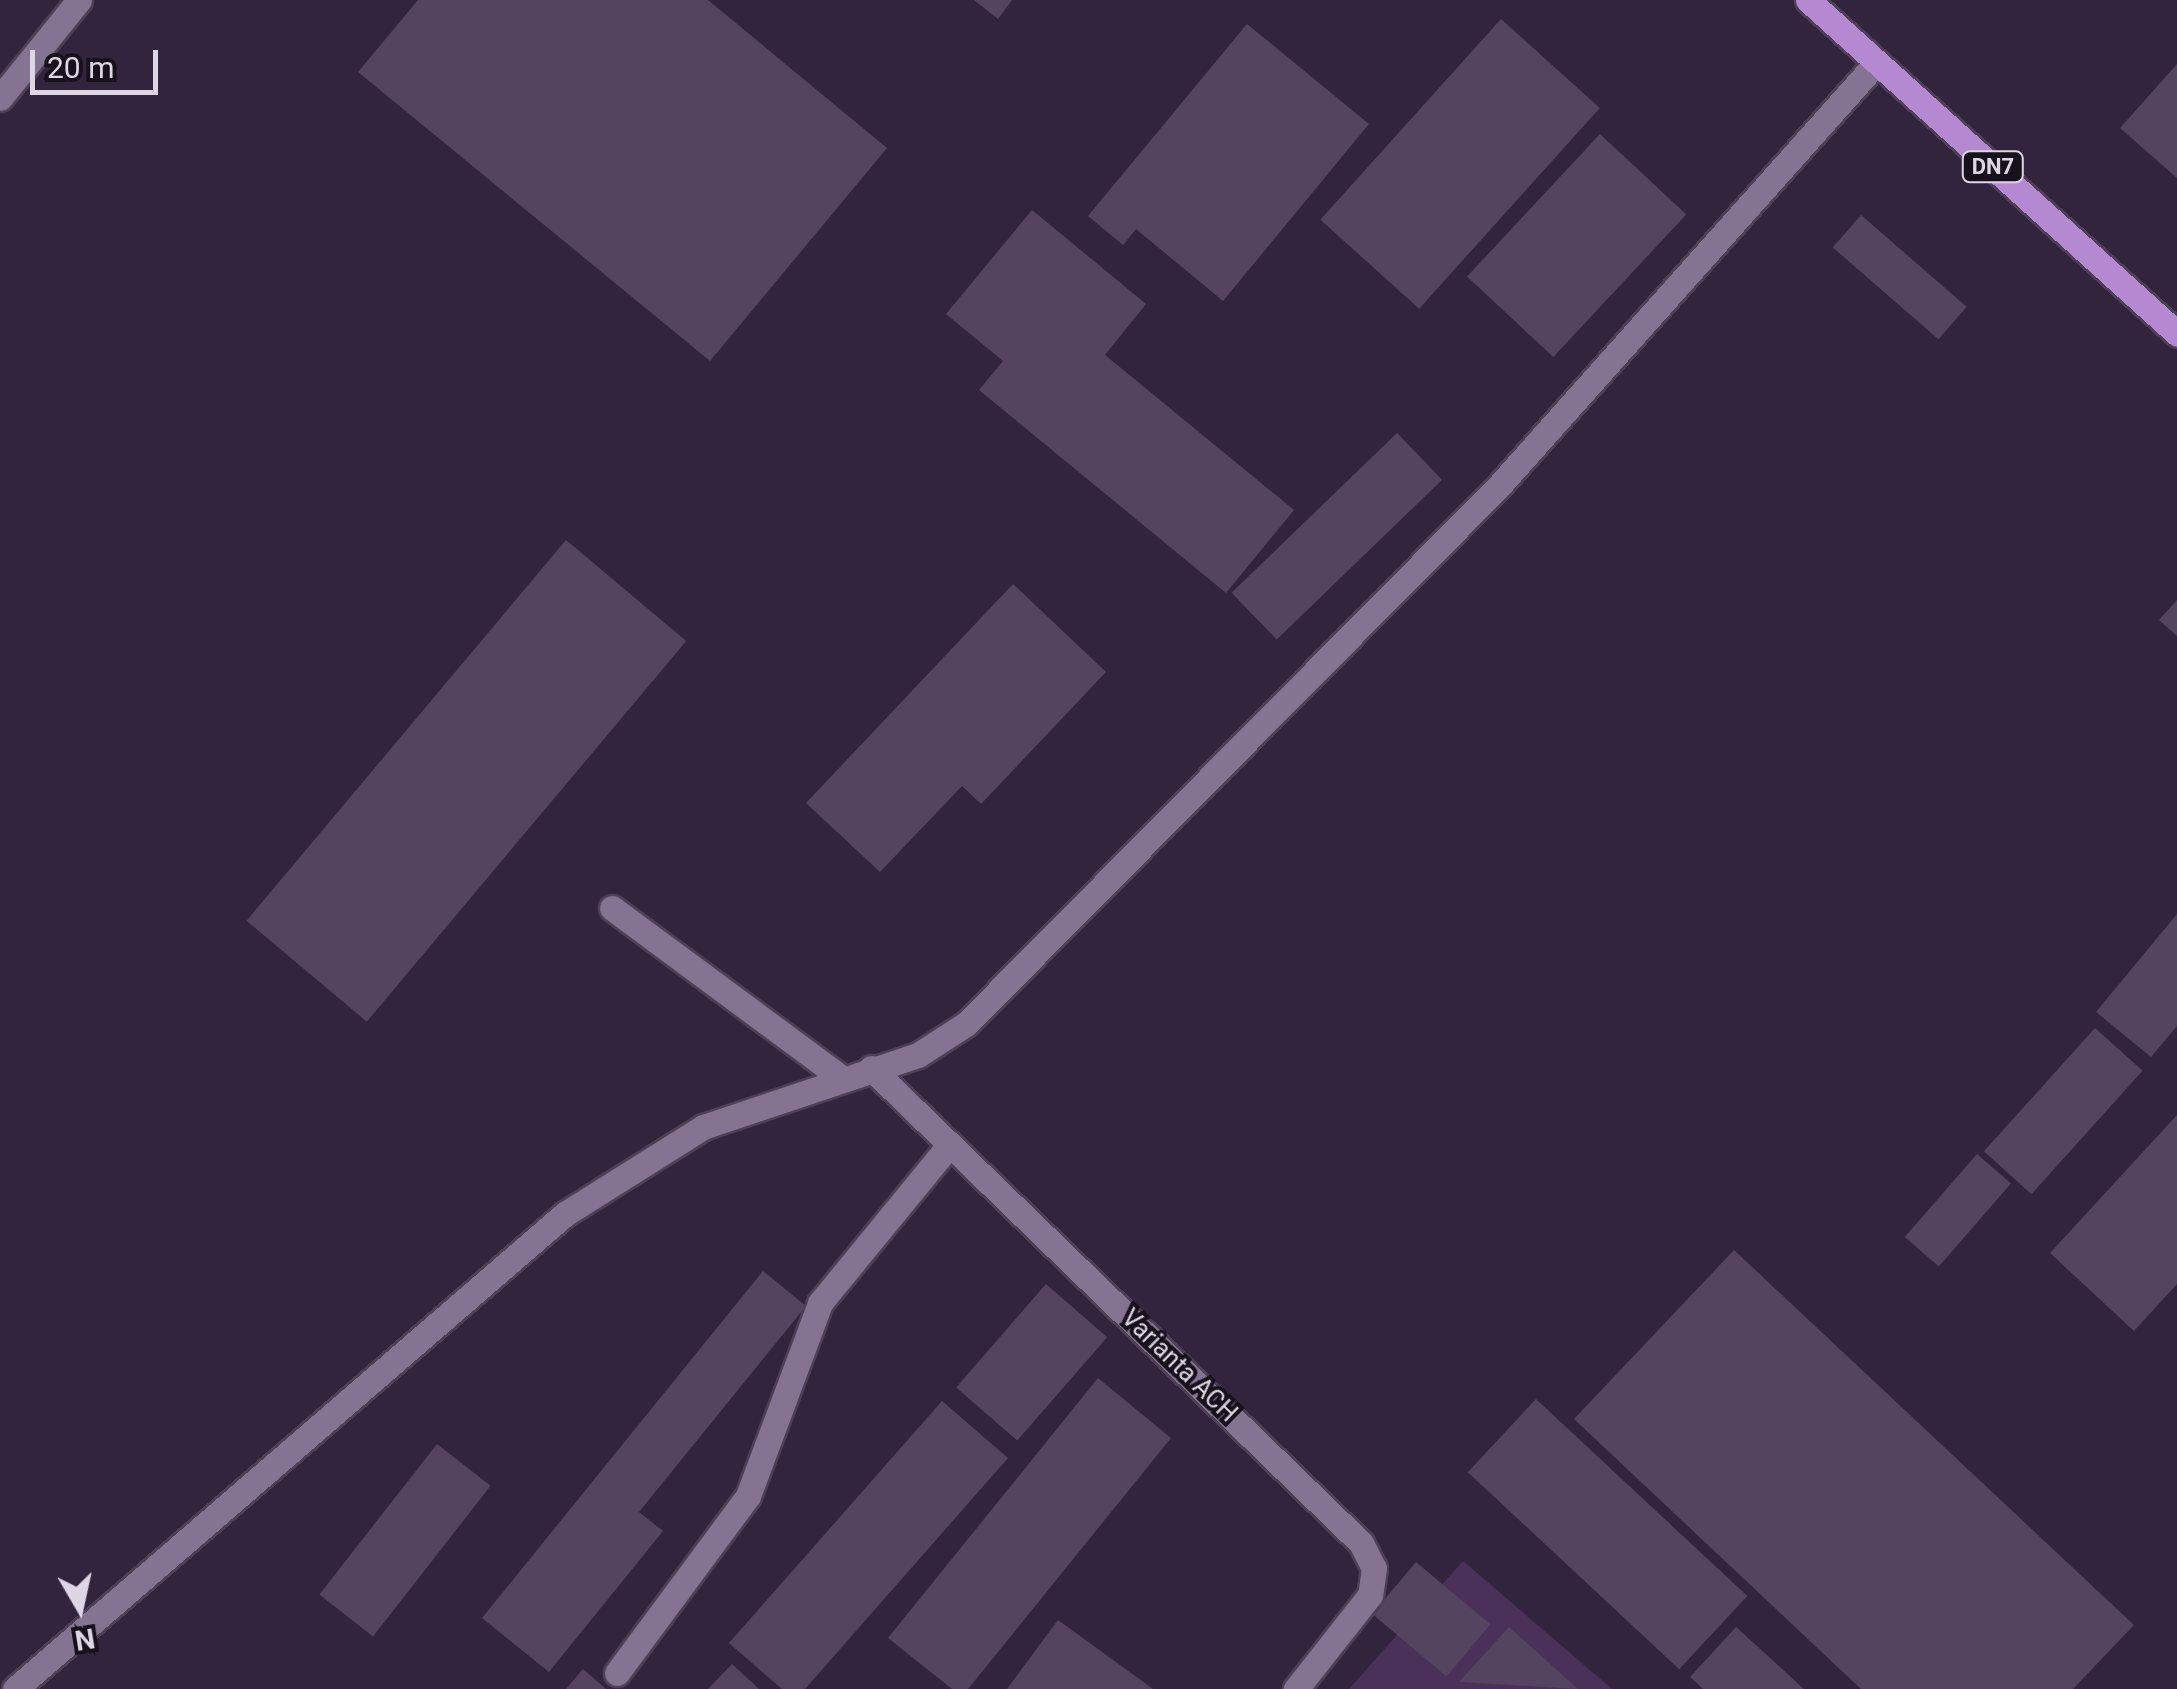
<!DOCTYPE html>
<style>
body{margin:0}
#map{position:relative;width:2177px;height:1689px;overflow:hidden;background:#33243d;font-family:Roboto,sans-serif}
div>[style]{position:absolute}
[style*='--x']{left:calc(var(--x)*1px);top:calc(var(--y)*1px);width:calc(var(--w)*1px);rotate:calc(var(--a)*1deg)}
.green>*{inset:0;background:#4a315a}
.building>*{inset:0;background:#544460;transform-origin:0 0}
.roads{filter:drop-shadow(2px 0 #4d4055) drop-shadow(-2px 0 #4d4055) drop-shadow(0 2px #4d4055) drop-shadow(0 -2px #4d4055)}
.service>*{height:25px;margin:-12.5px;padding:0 12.5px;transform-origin:12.5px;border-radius:12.5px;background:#847391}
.minor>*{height:25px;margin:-12.5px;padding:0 12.5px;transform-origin:12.5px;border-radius:12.5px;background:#847391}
.primary>*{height:25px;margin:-12.5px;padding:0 12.5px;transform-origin:12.5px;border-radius:12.5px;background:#b489d2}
span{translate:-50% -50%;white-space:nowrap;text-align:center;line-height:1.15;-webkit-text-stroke:8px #17111c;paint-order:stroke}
.shield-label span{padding:2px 8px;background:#17111c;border:2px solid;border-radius:8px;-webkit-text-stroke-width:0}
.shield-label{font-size:22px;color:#ded5e5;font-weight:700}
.street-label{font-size:25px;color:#ded5e5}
.north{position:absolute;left:30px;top:1559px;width:100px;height:100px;-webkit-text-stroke:8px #17111c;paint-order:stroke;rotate:171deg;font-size:28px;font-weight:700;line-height:40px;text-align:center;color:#ded5e5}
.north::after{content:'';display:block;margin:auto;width:35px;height:45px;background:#ded5e5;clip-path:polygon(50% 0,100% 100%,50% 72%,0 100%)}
.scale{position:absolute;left:30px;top:50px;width:128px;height:45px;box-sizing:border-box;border:5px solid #ded5e5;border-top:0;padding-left:12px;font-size:30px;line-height:35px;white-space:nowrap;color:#ded5e5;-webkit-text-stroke:8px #17111c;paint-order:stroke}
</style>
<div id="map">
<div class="green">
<i style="clip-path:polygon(1463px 1561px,1612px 1689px,1349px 1689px)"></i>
</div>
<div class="building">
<i style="clip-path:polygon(418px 0,708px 0,887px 148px,710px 361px,358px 72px)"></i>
<i style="clip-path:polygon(974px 0,1012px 0,998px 19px)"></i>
<i style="left:1501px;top:19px;width:133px;height:270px;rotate:42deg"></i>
<i style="clip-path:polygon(1247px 24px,1369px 124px,1223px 301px,1136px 229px,1123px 245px,1088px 216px)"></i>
<i style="clip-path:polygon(2177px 64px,2177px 178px,2120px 128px)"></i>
<i style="left:1600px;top:134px;width:118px;height:195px;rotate:43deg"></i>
<i style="clip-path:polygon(1032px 210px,1146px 304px,1105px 355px,1294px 510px,1226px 593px,979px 390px,1003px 361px,946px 314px)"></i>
<i style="left:1861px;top:215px;width:140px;height:43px;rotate:41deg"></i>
<i style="left:1397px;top:433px;width:65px;height:230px;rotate:46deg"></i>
<i style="left:566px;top:540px;width:157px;height:497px;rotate:40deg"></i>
<i style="clip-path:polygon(1013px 584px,1106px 672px,981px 804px,962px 786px,880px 872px,806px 803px)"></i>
<i style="clip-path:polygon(2177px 600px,2177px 636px,2159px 620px)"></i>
<i style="clip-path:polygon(2177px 914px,2177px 1026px,2151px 1057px,2096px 1012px)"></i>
<i style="left:2095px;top:1028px;width:64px;height:166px;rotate:42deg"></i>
<i style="clip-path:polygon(2177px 1115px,2177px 1284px,2134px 1331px,2050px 1253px)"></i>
<i style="left:1977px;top:1154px;width:45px;height:110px;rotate:41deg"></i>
<i style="clip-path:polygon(1734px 1250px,2134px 1625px,2073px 1689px,1861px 1689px,1574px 1419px)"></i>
<i style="clip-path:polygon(763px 1271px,806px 1306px,639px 1512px,663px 1531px,549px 1672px,482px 1618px)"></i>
<i style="left:1046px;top:1284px;width:81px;height:137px;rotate:41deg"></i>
<i style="clip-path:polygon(1098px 1378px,1171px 1438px,968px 1689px,952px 1689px,888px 1638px)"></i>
<i style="left:1536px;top:1399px;width:289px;height:100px;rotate:43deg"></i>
<i style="clip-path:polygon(942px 1401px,1008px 1458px,805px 1689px,782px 1689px,729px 1643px)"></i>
<i style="left:437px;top:1444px;width:68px;height:191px;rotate:38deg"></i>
<i style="left:1416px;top:1562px;width:97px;height:68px;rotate:40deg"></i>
<i style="clip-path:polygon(1058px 1620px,1153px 1689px,1007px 1689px)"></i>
<i style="clip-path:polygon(1509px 1627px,1578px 1689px,1459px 1682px)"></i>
<i style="clip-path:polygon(1736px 1627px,1804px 1689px,1703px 1689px,1690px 1677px)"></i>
<i style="clip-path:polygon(732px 1664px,759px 1689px,708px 1689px)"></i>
<i style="clip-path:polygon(583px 1669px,606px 1689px,566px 1689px)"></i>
</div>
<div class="roads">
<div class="service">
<i style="--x:612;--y:908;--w:284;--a:36.5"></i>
<i style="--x:871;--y:1068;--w:682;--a:44.11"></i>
<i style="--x:1361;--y:1543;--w:28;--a:63"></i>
<i style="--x:1374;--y:1568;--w:27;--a:98"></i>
<i style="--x:1370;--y:1595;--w:120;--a:128.2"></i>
<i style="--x:617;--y:1673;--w:220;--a:-53.5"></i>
<i style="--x:748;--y:1496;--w:206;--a:-69.5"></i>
<i style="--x:820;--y:1303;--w:205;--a:-50.7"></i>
<i style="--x:15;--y:1689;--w:727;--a:-40.82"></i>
<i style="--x:565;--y:1214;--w:163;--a:-32.2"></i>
<i style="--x:703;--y:1127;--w:227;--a:-18.5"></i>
<i style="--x:918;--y:1055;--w:57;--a:-32.9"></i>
<i style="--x:966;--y:1024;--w:756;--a:-45.27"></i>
<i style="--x:1498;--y:487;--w:569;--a:-48.27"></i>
</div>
<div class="minor">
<i style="--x:0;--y:98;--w:126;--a:-51.1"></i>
</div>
<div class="primary">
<i style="--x:1808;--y:0;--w:498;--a:42.1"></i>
</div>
</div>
<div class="shield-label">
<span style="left:1993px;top:167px">DN7</span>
</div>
<div class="street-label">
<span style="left:1179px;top:1366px;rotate:44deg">Varianta ACH</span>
</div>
<div class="north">N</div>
<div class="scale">20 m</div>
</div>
